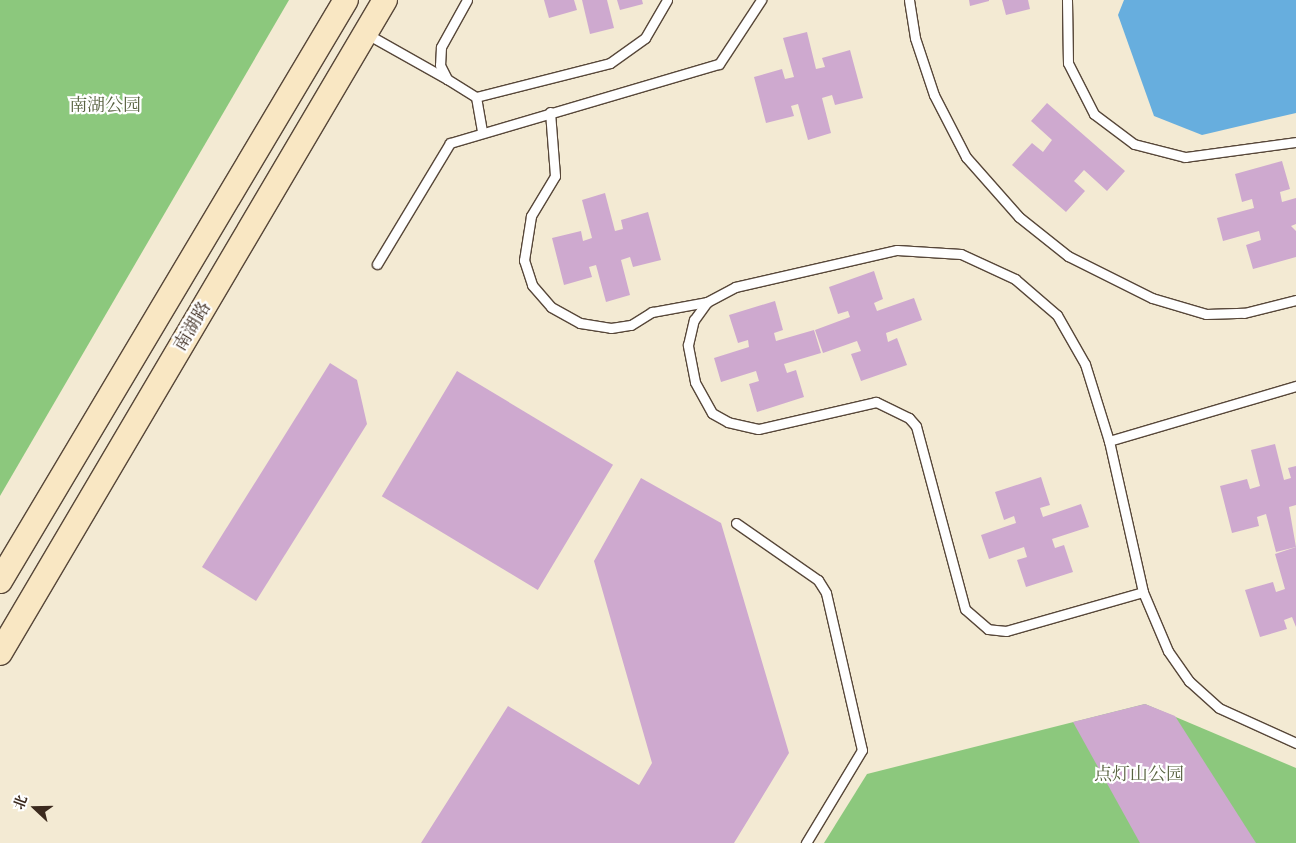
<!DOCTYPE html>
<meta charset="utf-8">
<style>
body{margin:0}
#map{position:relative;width:1296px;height:843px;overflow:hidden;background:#f3ead3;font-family:"IM FELL French Canon","Noto Serif SC",serif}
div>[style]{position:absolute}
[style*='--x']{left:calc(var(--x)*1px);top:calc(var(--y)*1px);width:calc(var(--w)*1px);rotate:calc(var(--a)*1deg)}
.green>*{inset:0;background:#8cc87d}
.water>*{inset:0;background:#67aede}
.building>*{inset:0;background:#cea9cf;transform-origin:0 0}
.roads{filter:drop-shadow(1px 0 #574739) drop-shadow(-1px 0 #574739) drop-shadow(0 1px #574739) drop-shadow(0 -1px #574739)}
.lane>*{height:9px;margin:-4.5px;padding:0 4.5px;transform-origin:4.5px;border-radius:4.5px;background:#fff}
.secondary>*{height:24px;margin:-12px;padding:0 12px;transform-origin:12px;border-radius:12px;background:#f9e7c3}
span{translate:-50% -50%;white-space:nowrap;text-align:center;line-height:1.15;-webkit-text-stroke:4.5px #fff;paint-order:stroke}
.park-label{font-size:18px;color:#57613f}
.street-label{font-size:18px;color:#3b2a1e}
.north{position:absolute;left:10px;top:783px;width:50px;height:50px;-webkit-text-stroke:4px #fff;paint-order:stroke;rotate:291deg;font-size:14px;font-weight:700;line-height:20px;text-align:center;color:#3b2a1e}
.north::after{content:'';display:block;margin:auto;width:18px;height:22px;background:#3b2a1e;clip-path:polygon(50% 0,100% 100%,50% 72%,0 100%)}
</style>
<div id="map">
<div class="green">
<i style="clip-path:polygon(0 0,289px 0,0 496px)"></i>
<i style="clip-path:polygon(1145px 704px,1296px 768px,1296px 843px,824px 843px,867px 774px)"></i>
</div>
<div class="water">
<i style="clip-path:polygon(1124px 0,1296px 0,1296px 113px,1202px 135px,1154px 116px,1118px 15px)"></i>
</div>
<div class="building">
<i style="clip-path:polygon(544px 0,574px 0,577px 10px,549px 18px)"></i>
<i style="clip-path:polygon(582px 0,607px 0,614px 28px,590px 34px)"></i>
<i style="clip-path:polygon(617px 0,642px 0,643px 4px,620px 10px)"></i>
<i style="clip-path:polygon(969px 0,989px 0,989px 1px,970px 6px)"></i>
<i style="clip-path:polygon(1002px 0,1028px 0,1030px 9px,1006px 15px)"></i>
<i style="clip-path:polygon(807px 32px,816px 69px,825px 67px,822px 58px,850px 50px,863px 98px,835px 105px,832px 95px,822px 98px,831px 133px,808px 140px,798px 104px,791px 106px,794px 116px,766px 123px,754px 77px,782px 69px,785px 79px,794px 77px,783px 38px)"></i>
<i style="clip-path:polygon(1047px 103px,1125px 171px,1107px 191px,1084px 170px,1074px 181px,1085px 191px,1066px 212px,1012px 165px,1032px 143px,1043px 152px,1052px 140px,1031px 121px)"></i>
<i style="clip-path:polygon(1282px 161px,1290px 189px,1280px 192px,1282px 202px,1296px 198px,1296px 224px,1291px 226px,1296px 231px,1296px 257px,1253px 269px,1246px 245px,1261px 240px,1259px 231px,1223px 241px,1217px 218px,1254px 208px,1252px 199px,1242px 202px,1235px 174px)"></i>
<i style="clip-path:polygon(605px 193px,615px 231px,623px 229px,621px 220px,648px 212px,661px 260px,633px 267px,630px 257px,621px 260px,630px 295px,606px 302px,596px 265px,589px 267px,592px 277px,564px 285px,552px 238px,581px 231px,583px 241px,592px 238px,582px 200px)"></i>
<i style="clip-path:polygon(874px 271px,883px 299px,874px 303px,877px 311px,914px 298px,922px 320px,886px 333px,888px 342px,897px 338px,907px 365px,861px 381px,851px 354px,861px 351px,857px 341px,823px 353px,815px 330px,850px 317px,848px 311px,838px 314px,829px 287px)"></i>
<i style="clip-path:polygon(775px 301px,783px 330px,774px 333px,776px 341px,814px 330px,821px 353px,784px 364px,787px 373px,796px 370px,804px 397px,757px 412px,749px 384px,759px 381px,756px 371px,721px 382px,714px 358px,749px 347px,748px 340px,738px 343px,729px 315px)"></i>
<i style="clip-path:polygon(330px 363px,357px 380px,367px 424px,256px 601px,202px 567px)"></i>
<i style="left:457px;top:371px;width:182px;height:146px;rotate:31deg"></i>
<i style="clip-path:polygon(1275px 444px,1284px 480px,1291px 478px,1288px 468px,1296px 466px,1296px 505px,1289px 507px,1296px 547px,1276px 552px,1266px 514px,1257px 517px,1259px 526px,1232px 533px,1220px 486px,1247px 479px,1250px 489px,1260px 486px,1251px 450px)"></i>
<i style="clip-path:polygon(1041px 477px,1050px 505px,1040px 508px,1043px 517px,1081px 504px,1089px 527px,1052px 539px,1055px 548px,1064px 545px,1073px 572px,1026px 587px,1017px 560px,1027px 557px,1024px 547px,989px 559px,981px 535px,1016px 523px,1014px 516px,1004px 520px,995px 492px)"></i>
<i style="clip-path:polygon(641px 478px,721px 523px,789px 753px,734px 843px,421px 843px,508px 706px,639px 785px,652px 763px,594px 561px)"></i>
<i style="clip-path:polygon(1296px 547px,1296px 627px,1292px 617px,1284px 620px,1287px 629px,1260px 637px,1245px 590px,1273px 582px,1276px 592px,1285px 589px,1275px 554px)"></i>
<i style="clip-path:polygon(1145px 704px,1175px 716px,1256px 843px,1140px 843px,1073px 722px)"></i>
</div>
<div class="roads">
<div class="lane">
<i style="--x:467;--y:0;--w:54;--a:119"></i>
<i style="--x:441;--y:47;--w:18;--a:93"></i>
<i style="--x:440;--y:65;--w:16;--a:63"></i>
<i style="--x:447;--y:79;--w:34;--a:32"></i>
<i style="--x:476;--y:97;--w:138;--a:-14.2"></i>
<i style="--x:610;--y:63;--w:43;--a:-35.5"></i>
<i style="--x:645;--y:38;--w:44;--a:-59.9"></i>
<i style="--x:909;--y:0;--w:38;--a:81"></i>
<i style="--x:915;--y:38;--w:60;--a:71.6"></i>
<i style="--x:934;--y:95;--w:70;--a:62.7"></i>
<i style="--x:966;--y:157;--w:80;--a:48.5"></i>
<i style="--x:1019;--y:217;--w:63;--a:38.5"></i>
<i style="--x:1068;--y:256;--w:94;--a:26.6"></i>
<i style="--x:1152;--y:298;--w:56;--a:16.5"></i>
<i style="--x:1206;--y:314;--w:38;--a:-2"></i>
<i style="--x:1244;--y:313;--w:54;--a:-14"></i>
<i style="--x:1067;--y:0;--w:63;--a:89.1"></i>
<i style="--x:1068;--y:63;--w:57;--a:63"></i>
<i style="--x:1094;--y:114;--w:50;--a:36.9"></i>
<i style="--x:1134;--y:144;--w:53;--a:14.3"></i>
<i style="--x:1185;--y:157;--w:112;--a:-7.7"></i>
<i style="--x:367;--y:34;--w:92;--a:29.4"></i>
<i style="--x:476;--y:97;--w:34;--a:80"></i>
<i style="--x:550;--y:112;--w:64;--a:85.5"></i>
<i style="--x:555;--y:176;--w:47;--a:121"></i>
<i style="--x:531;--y:216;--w:45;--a:99"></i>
<i style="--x:524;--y:260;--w:26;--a:72"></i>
<i style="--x:532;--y:285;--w:29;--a:49"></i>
<i style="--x:551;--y:307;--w:33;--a:29"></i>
<i style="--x:580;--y:323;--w:31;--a:9"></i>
<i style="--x:611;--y:328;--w:20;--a:-9"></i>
<i style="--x:631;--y:325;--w:25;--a:-32"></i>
<i style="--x:652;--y:312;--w:56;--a:-10.3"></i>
<i style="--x:377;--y:264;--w:141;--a:-58.9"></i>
<i style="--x:450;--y:143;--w:280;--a:-16.4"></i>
<i style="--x:719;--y:64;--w:77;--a:-56.7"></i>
<i style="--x:1109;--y:441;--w:195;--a:-16.4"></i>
<i style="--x:736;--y:523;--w:100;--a:34.8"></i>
<i style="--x:818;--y:580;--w:15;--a:58"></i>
<i style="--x:826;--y:593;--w:161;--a:77.1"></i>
<i style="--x:862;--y:750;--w:109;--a:121.1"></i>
<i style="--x:1143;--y:592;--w:142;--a:164.1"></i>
<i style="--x:1006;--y:631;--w:18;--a:-174"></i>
<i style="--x:988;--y:629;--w:30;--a:-139"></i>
<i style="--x:965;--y:609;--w:189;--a:-105"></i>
<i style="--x:916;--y:426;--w:11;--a:-131"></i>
<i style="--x:909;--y:418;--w:37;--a:-154"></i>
<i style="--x:876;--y:402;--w:121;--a:167.1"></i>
<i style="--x:758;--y:429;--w:31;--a:-167"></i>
<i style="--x:728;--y:422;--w:18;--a:-151"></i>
<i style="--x:712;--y:413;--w:35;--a:-119"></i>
<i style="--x:695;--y:382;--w:38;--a:-101"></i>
<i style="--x:688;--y:345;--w:26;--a:-77"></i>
<i style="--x:694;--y:320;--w:22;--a:-54"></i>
<i style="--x:707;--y:302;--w:32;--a:-28"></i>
<i style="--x:735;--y:287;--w:166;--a:-12.9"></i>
<i style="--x:897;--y:250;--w:64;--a:3.6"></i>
<i style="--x:961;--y:254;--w:60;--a:24.8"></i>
<i style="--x:1015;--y:279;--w:55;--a:40.6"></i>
<i style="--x:1057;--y:315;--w:56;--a:60.3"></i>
<i style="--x:1085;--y:364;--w:81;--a:72.7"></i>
<i style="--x:1109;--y:441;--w:155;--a:77.3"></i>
<i style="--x:1143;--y:592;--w:64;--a:67"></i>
<i style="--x:1168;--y:651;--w:37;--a:55"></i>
<i style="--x:1189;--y:681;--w:40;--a:42"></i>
<i style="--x:1219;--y:708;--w:85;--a:24.4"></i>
</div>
<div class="secondary">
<i style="--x:0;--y:581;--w:676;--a:-59.23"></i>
<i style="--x:0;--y:653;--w:758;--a:-59.48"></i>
</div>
</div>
<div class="park-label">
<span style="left:105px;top:106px">南湖公园</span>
<span style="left:1139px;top:775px">点灯山公园</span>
</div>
<div class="street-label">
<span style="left:193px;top:327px;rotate:-59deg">南湖路</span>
</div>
<div class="north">北</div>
</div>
